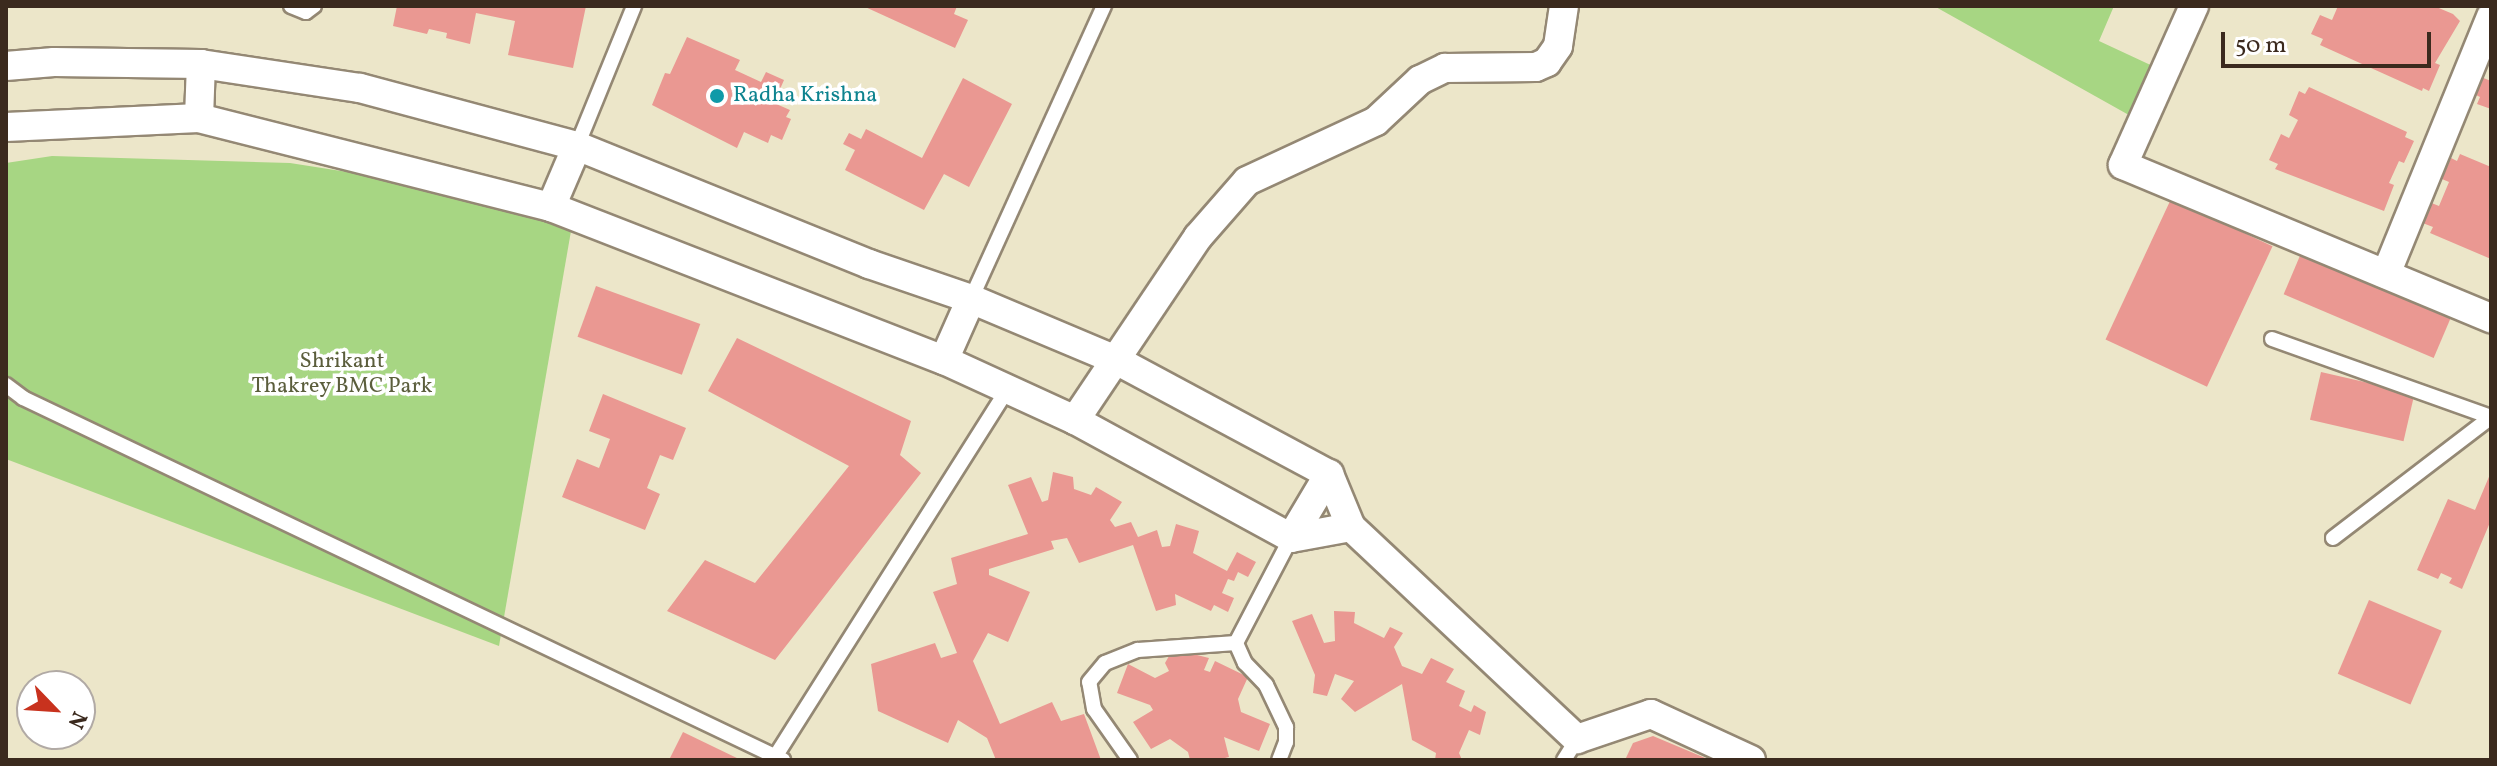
<!DOCTYPE html>
<style>
body{margin:0}
#map{position:relative;width:2497px;height:766px;overflow:hidden;background:#ece6c9;font-family:Vollkorn,serif}
div>[style]{position:absolute}
[style*='--x']{left:calc(var(--x)*1px);top:calc(var(--y)*1px);width:calc(var(--w)*1px);rotate:calc(var(--a)*1deg)}
.green>*{inset:0;background:#a7d683}
.building>*{inset:0;background:#ea9892;transform-origin:0 0}
.roads{filter:drop-shadow(2px 0 #948874) drop-shadow(-2px 0 #948874) drop-shadow(0 2px #948874) drop-shadow(0 -2px #948874)}
.service>*{height:14px;margin:-7px;padding:0 7px;transform-origin:7px;border-radius:7px;background:#fff}
.minor>*{height:28px;margin:-14px;padding:0 14px;transform-origin:14px;border-radius:14px;background:#fff}
.dots>*{width:22px;height:22px;translate:-50% -50%;box-sizing:border-box;border:4px solid #fff;border-radius:50%}
span{translate:-50% -50%;white-space:nowrap;text-align:center;line-height:1.15;-webkit-text-stroke:7px #fff;paint-order:stroke}
.culture-label{font-size:22px;color:#0d838f}
.left{translate:0 -50%;text-align:left}
.park-label{font-size:22px;color:#5b5e3c}
.frame{position:absolute;inset:0;border:8px solid #3b2a1e;pointer-events:none}
.north{position:absolute;left:16px;top:670px;width:80px;height:80px;box-sizing:border-box;background:#fff;border:2px solid #b1aaa5;border-radius:50%;rotate:115deg;font-size:22px;font-weight:700;line-height:32px;text-align:center;color:#3b2a1e}
.north::after{content:'';display:block;margin:auto;width:28px;height:36px;background:#c8321e;clip-path:polygon(50% 0,100% 100%,50% 72%,0 100%)}
.scale{position:absolute;left:2221px;top:32px;width:210px;height:36px;box-sizing:border-box;border:4px solid #3b2a1e;border-top:0;padding-left:10px;font-size:24px;line-height:28px;white-space:nowrap;color:#3b2a1e;-webkit-text-stroke:6px #fff;paint-order:stroke}
</style>
<div id="map">
<div class="green">
<i style="clip-path:polygon(1934px 6px,2114px 6px,2099px 41px,2157px 68px,2136px 119px)"></i>
<i style="clip-path:polygon(52px 156px,290px 163px,456px 189px,571px 231px,499px 646px,6px 459px,6px 163px)"></i>
</div>
<div class="building">
<i style="clip-path:polygon(397px 6px,586px 6px,573px 68px,508px 55px,515px 21px,476px 13px,470px 44px,446px 38px,447px 33px,429px 29px,427px 34px,393px 26px)"></i>
<i style="clip-path:polygon(863px 6px,957px 6px,954px 14px,968px 20px,955px 48px)"></i>
<i style="clip-path:polygon(2338px 6px,2434px 6px,2453px 14px,2460px 21px,2435px 63px,2440px 65px,2429px 91px,2423px 88px,2422px 91px,2320px 45px,2323px 39px,2311px 34px,2320px 15px,2332px 20px)"></i>
<i style="clip-path:polygon(687px 37px,740px 60px,735px 70px,761px 82px,766px 72px,784px 80px,774px 103px,790px 110px,786px 117px,791px 119px,782px 140px,771px 135px,768px 143px,744px 132px,737px 148px,652px 105px,665px 73px,670px 74px)"></i>
<i style="clip-path:polygon(2481px 77px,2491px 81px,2491px 109px,2477px 104px,2480px 97px,2474px 94px)"></i>
<i style="clip-path:polygon(963px 78px,1012px 104px,969px 187px,944px 174px,924px 210px,845px 170px,855px 150px,843px 144px,849px 133px,861px 139px,866px 129px,922px 158px)"></i>
<i style="clip-path:polygon(2309px 87px,2407px 132px,2405px 137px,2414px 141px,2404px 163px,2399px 161px,2389px 183px,2394px 185px,2384px 211px,2275px 169px,2278px 164px,2269px 160px,2281px 134px,2289px 138px,2298px 120px,2289px 115px,2299px 91px,2305px 94px)"></i>
<i style="clip-path:polygon(2460px 154px,2491px 167px,2491px 259px,2430px 233px,2433px 227px,2420px 222px,2429px 202px,2439px 206px,2449px 182px,2442px 179px,2451px 158px,2457px 161px)"></i>
<i style="left:2171px;top:199px;width:112px;height:155px;rotate:25deg"></i>
<i style="left:2302px;top:251px;width:163px;height:47px;rotate:23deg"></i>
<i style="left:596px;top:286px;width:111px;height:54px;rotate:20deg"></i>
<i style="clip-path:polygon(737px 338px,911px 421px,900px 455px,921px 473px,775px 660px,667px 611px,705px 560px,755px 583px,849px 466px,708px 391px)"></i>
<i style="left:2321px;top:372px;width:96px;height:49px;rotate:13deg"></i>
<i style="clip-path:polygon(603px 394px,686px 428px,673px 460px,660px 455px,647px 488px,660px 494px,645px 530px,562px 497px,577px 459px,599px 468px,610px 439px,589px 431px)"></i>
<i style="clip-path:polygon(1053px 472px,1073px 477px,1074px 489px,1091px 495px,1096px 487px,1122px 502px,1110px 520px,1115px 527px,1131px 522px,1138px 537px,1157px 530px,1162px 547px,1170px 546px,1176px 524px,1199px 531px,1193px 553px,1227px 571px,1237px 552px,1256px 562px,1248px 577px,1238px 572px,1234px 581px,1228px 579px,1222px 593px,1234px 598px,1228px 612px,1214px 605px,1211px 611px,1175px 594px,1176px 605px,1156px 611px,1133px 545px,1079px 563px,1067px 538px,1051px 541px,1054px 549px,989px 569px,989px 575px,1030px 592px,1008px 642px,988px 633px,973px 661px,1000px 724px,1052px 702px,1061px 721px,1084px 714px,1101px 760px,996px 760px,987px 738px,958px 720px,948px 743px,878px 711px,871px 664px,935px 643px,941px 658px,957px 653px,933px 592px,957px 584px,951px 558px,1028px 534px,1008px 485px,1031px 477px,1042px 502px,1048px 500px)"></i>
<i style="clip-path:polygon(2491px 472px,2491px 520px,2462px 589px,2449px 583px,2452px 578px,2441px 573px,2438px 579px,2417px 570px,2448px 499px,2475px 510px)"></i>
<i style="left:2369px;top:600px;width:79px;height:80px;rotate:23deg"></i>
<i style="clip-path:polygon(1334px 611px,1355px 612px,1354px 623px,1384px 638px,1390px 627px,1403px 633px,1394px 647px,1402px 666px,1422px 674px,1431px 658px,1454px 669px,1446px 682px,1465px 691px,1459px 706px,1471px 712px,1474px 705px,1486px 712px,1480px 735px,1469px 730px,1459px 753px,1462px 760px,1435px 760px,1436px 753px,1412px 740px,1402px 684px,1355px 712px,1341px 699px,1354px 681px,1335px 674px,1327px 696px,1313px 693px,1315px 675px,1292px 621px,1312px 614px,1324px 643px,1335px 641px)"></i>
<i style="clip-path:polygon(1173px 649px,1209px 658px,1204px 670px,1210px 672px,1215px 661px,1248px 677px,1238px 699px,1241px 712px,1270px 724px,1259px 751px,1224px 737px,1229px 757px,1217px 760px,1190px 760px,1188px 752px,1170px 739px,1151px 749px,1133px 722px,1153px 710px,1150px 705px,1117px 693px,1128px 664px,1155px 678px,1169px 671px,1165px 663px)"></i>
<i style="clip-path:polygon(683px 732px,741px 760px,669px 760px)"></i>
<i style="clip-path:polygon(1653px 736px,1710px 760px,1625px 760px,1633px 743px)"></i>
</div>
<div class="roads">
<div class="service">
<i style="--x:291;--y:6;--w:16;--a:22"></i>
<i style="--x:306;--y:12;--w:10;--a:-37"></i>
<i style="--x:577;--y:146;--w:151;--a:-67.8"></i>
<i style="--x:971;--y:299;--w:322;--a:-65.6"></i>
<i style="--x:2272;--y:339;--w:232;--a:19.6"></i>
<i style="--x:6;--y:385;--w:21;--a:37"></i>
<i style="--x:23;--y:398;--w:842;--a:25.47"></i>
<i style="--x:2333;--y:538;--w:199;--a:-37.4"></i>
<i style="--x:1236;--y:643;--w:22;--a:66"></i>
<i style="--x:1245;--y:663;--w:30;--a:46"></i>
<i style="--x:1266;--y:685;--w:47;--a:64.5"></i>
<i style="--x:1286;--y:727;--w:15;--a:90"></i>
<i style="--x:1286;--y:742;--w:19;--a:111"></i>
<i style="--x:1236;--y:643;--w:119;--a:-62.4"></i>
<i style="--x:775;--y:757;--w:436;--a:-57.7"></i>
<i style="--x:1130;--y:760;--w:62;--a:-125.2"></i>
<i style="--x:1094;--y:709;--w:27;--a:-100"></i>
<i style="--x:1089;--y:682;--w:25;--a:-50"></i>
<i style="--x:1105;--y:663;--w:35;--a:-22"></i>
<i style="--x:1138;--y:650;--w:98;--a:-4.1"></i>
<i style="--x:1564;--y:760;--w:25;--a:-58"></i>
</div>
<div class="minor">
<i style="--x:2194;--y:6;--w:174;--a:114.1"></i>
<i style="--x:2123;--y:165;--w:399;--a:22.6"></i>
<i style="--x:6;--y:66;--w:48;--a:-4.8"></i>
<i style="--x:54;--y:62;--w:147;--a:0.8"></i>
<i style="--x:201;--y:64;--w:161;--a:8.6"></i>
<i style="--x:360;--y:88;--w:225;--a:15"></i>
<i style="--x:577;--y:146;--w:315;--a:22"></i>
<i style="--x:869;--y:264;--w:108;--a:18.9"></i>
<i style="--x:971;--y:299;--w:157;--a:22.8"></i>
<i style="--x:1116;--y:360;--w:242;--a:28.2"></i>
<i style="--x:1329;--y:474;--w:57;--a:67.5"></i>
<i style="--x:1351;--y:527;--w:310;--a:43.2"></i>
<i style="--x:1577;--y:739;--w:78;--a:-18.7"></i>
<i style="--x:1651;--y:714;--w:110;--a:24.7"></i>
<i style="--x:199;--y:118;--w:54;--a:-87.9"></i>
<i style="--x:6;--y:127;--w:193;--a:-2.7"></i>
<i style="--x:199;--y:118;--w:363;--a:14.2"></i>
<i style="--x:551;--y:207;--w:422;--a:21.3"></i>
<i style="--x:944;--y:360;--w:144;--a:24.6"></i>
<i style="--x:1075;--y:420;--w:246;--a:28.6"></i>
<i style="--x:1291;--y:538;--w:61;--a:-10.4"></i>
<i style="--x:551;--y:207;--w:66;--a:-66.9"></i>
<i style="--x:2386;--y:274;--w:278;--a:-67.8"></i>
<i style="--x:944;--y:360;--w:67;--a:-66.1"></i>
<i style="--x:1075;--y:420;--w:220;--a:-56.1"></i>
<i style="--x:1198;--y:237;--w:74;--a:-48.8"></i>
<i style="--x:1247;--y:181;--w:142;--a:-24.9"></i>
<i style="--x:1376;--y:121;--w:60;--a:-43"></i>
<i style="--x:1420;--y:80;--w:28;--a:-26"></i>
<i style="--x:1445;--y:68;--w:91;--a:-0.6"></i>
<i style="--x:1536;--y:67;--w:12;--a:-24"></i>
<i style="--x:1547;--y:62;--w:19;--a:-55"></i>
<i style="--x:1558;--y:46;--w:40;--a:-81.5"></i>
<i style="--x:1291;--y:538;--w:74;--a:-59.3"></i>
</div>
</div>
<div class="dots">
<i style="left:717px;top:96px;background:#0f9aa8"></i>
</div>
<div class="culture-label">
<span class="left" style="left:733px;top:96px">Radha Krishna</span>
</div>
<div class="park-label">
<span style="left:342px;top:374px">Shrikant<br>Thakrey BMC Park</span>
</div>
<div class="frame"></div>
<div class="north">N</div>
<div class="scale">50 m</div>
</div>
